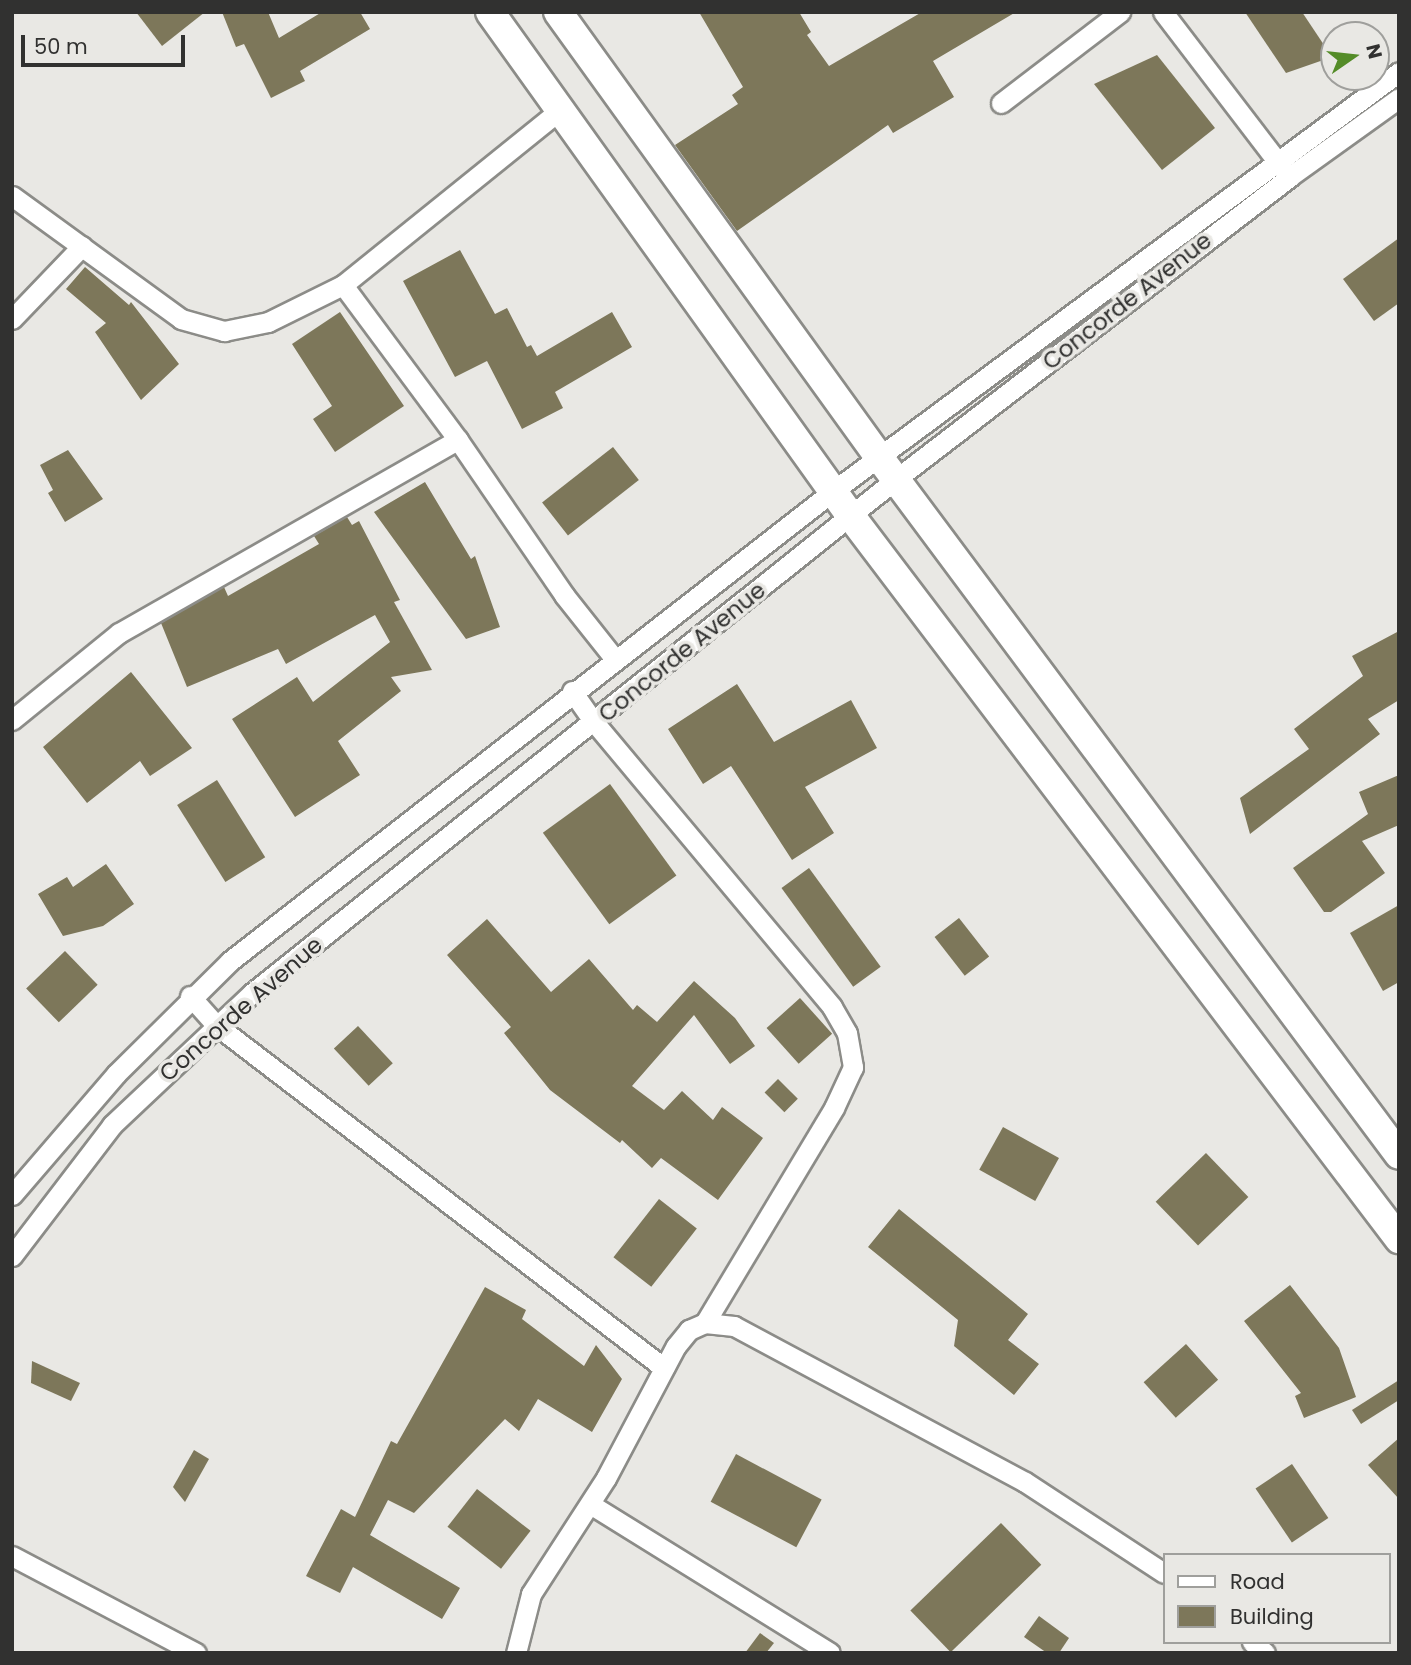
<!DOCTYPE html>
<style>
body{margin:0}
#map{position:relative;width:1411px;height:1665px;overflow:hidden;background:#e9e8e4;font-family:Poppins,sans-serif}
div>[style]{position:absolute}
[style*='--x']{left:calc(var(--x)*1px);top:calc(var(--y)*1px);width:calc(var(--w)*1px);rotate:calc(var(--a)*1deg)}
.building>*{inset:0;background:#7d775a;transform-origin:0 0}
.roads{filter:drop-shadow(2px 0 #8c8c88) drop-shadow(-2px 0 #8c8c88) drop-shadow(0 2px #8c8c88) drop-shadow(0 -2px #8c8c88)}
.street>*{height:19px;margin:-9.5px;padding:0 9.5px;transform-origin:9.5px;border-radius:9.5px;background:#fff}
.secondary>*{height:28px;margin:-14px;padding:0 14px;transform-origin:14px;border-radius:14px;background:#fff}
span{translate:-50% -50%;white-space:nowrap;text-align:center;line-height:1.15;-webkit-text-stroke:7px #e9e8e4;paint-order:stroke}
.street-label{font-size:23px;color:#313130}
.frame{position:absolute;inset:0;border:14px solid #313130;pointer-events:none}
.legend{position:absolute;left:1163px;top:1553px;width:228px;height:91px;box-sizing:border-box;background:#e9e8e4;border:2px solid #9f9f9c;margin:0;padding:9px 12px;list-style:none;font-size:21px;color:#313130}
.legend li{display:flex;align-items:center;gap:14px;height:35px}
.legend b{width:35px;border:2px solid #9f9f9c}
.north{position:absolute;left:1320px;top:21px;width:70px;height:70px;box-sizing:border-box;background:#e9e8e4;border:2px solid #9f9f9c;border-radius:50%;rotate:76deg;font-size:19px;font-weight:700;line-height:28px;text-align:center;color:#313130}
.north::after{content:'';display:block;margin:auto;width:24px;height:32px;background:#548c28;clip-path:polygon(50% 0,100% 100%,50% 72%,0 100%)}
.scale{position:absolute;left:21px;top:35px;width:164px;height:32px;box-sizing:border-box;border:4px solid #313130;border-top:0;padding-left:9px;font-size:21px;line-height:24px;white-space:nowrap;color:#313130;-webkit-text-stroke:5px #e9e8e4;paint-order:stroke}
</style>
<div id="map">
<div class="building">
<i style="clip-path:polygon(136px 12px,205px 12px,162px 46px)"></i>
<i style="clip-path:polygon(222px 12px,268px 12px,279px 38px,322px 12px,360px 12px,370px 29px,300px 71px,305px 81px,271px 98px,244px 44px,236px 47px)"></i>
<i style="clip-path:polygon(699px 12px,799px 12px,811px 32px,807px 35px,829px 66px,922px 12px,1016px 12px,933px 61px,954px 97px,893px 133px,888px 125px,737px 231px,675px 145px,738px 104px,732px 95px,743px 87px)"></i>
<i style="clip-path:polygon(1245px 12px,1302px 12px,1332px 57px,1286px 73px)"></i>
<i style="clip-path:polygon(1157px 55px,1215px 128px,1162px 170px,1094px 84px)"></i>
<i style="clip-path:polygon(1399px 238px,1399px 303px,1374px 321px,1343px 279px)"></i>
<i style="clip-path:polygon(460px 250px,495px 314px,507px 308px,527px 347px,531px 345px,537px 356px,612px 312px,632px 347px,555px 392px,563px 408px,522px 429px,487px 361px,455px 377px,403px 281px)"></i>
<i style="clip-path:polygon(85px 267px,129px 305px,131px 302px,179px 364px,141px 400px,95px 332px,106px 323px,66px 289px)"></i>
<i style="clip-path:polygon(340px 312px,404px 406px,335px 452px,313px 419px,332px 406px,292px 344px)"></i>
<i style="left:613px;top:447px;width:42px;height:90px;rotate:52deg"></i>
<i style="clip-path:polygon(68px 450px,103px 499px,65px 522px,48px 493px,53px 490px,40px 465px)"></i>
<i style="clip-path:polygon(425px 482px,471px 559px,475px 556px,500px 627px,466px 639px,374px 512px)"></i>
<i style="clip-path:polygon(347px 517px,352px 525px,359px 521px,400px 600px,394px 602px,432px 670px,391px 677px,401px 691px,338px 741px,360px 775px,295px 817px,232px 719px,297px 677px,313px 702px,390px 642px,375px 615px,286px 664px,278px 649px,187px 687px,161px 623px,224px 587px,228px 596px,319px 544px,314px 536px)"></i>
<i style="clip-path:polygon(1399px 631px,1399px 700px,1368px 719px,1380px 734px,1250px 834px,1240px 798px,1309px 749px,1294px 729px,1363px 676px,1352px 656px)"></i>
<i style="clip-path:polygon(131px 672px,192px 748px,150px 776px,140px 761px,87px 803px,43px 747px)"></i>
<i style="clip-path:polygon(737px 684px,774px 742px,851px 700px,877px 748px,805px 787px,834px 833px,792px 860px,731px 766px,703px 784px,668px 729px)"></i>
<i style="clip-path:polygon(1399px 775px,1399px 825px,1362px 841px,1385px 873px,1331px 912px,1324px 912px,1293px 868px,1368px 814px,1359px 792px)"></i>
<i style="left:217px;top:780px;width:91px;height:47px;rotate:58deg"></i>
<i style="left:610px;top:784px;width:113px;height:83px;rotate:54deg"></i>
<i style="clip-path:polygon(106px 864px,134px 904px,103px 926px,63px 936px,38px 894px,67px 877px,73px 887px)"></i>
<i style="left:809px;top:868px;width:122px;height:34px;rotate:54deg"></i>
<i style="clip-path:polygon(1399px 905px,1399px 982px,1383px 991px,1350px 933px)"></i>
<i style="left:959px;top:918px;width:49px;height:31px;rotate:52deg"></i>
<i style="clip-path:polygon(487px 919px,551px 992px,589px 959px,633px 1010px,637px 1005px,657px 1022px,694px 981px,735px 1018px,755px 1046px,730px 1064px,694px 1015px,632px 1086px,664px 1110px,682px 1091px,713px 1120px,722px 1107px,763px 1138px,718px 1200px,661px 1158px,652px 1168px,622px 1140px,620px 1143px,550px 1090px,504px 1033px,511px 1027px,447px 955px)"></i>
<i style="left:65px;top:951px;width:47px;height:54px;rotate:46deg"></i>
<i style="left:800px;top:998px;width:48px;height:45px;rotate:48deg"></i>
<i style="left:358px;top:1026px;width:51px;height:33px;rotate:47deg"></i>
<i style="left:778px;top:1079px;width:28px;height:19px;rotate:45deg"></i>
<i style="left:1003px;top:1127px;width:64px;height:49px;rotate:29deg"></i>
<i style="left:1206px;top:1153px;width:61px;height:70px;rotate:46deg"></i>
<i style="left:659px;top:1199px;width:48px;height:74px;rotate:38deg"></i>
<i style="clip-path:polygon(899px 1209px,1028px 1314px,1008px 1340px,1039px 1364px,1014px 1395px,954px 1346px,958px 1320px,868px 1247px)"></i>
<i style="clip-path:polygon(1290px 1285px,1339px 1348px,1356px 1397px,1304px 1418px,1295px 1396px,1301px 1393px,1244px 1321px)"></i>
<i style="clip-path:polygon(485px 1287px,526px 1310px,522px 1319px,584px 1366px,596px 1345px,622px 1379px,592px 1432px,538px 1399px,519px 1431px,505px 1419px,414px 1513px,388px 1500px,370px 1535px,460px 1588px,442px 1619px,353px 1567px,340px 1593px,306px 1576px,341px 1509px,355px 1517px,391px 1441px,397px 1444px)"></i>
<i style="left:1186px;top:1344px;width:48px;height:57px;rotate:48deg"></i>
<i style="clip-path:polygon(32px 1361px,80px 1383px,71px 1401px,31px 1383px)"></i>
<i style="clip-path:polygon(1399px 1380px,1399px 1400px,1361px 1424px,1352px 1410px)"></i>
<i style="clip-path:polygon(1399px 1438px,1399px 1499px,1368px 1465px)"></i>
<i style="clip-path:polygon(194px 1450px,209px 1459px,185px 1502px,173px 1487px)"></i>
<i style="left:736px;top:1454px;width:97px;height:54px;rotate:28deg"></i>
<i style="left:1292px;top:1464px;width:65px;height:44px;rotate:56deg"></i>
<i style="left:477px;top:1489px;width:68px;height:48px;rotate:38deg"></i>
<i style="left:1001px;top:1523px;width:58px;height:126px;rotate:46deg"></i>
<i style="clip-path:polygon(1039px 1616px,1069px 1638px,1059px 1653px,1047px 1653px,1024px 1637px)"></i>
<i style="clip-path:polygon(760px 1633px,774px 1643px,766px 1653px,745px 1653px)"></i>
</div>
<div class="roads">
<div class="street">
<i style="--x:1163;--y:12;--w:199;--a:52.6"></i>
<i style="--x:1001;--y:103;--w:150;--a:-37.4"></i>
<i style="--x:12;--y:196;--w:209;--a:36"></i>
<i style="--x:181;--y:319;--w:45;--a:15.6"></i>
<i style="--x:224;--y:331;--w:45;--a:-11.6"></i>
<i style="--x:268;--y:322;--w:84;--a:-26.3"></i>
<i style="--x:343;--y:285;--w:277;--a:-38.9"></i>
<i style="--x:343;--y:285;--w:193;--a:53.4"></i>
<i style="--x:458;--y:440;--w:188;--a:55.6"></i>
<i style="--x:564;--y:595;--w:80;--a:51.6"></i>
<i style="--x:12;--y:319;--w:101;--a:-46.2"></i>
<i style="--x:572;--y:691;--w:38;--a:55"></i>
<i style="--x:594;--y:722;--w:371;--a:50.1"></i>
<i style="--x:832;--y:1007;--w:30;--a:60"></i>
<i style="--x:847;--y:1033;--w:35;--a:80"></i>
<i style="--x:853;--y:1067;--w:45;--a:114.9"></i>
<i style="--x:834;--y:1108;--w:251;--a:121"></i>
<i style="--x:12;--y:720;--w:138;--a:-39.1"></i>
<i style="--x:119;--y:633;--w:390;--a:-29.7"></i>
<i style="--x:190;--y:996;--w:39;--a:48"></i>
<i style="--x:216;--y:1025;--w:564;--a:37.44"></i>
<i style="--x:12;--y:1195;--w:160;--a:-49.3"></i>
<i style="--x:116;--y:1074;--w:161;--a:-44.7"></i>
<i style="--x:230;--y:961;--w:765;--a:-37.93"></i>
<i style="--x:833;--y:491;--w:704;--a:-36.51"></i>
<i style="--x:12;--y:1256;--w:165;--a:-52.6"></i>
<i style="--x:112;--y:1125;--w:192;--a:-43.3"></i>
<i style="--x:252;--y:993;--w:824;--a:-38.59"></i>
<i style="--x:896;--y:479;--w:496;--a:-37.5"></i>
<i style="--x:1289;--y:177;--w:135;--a:-35.7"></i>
<i style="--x:590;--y:1504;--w:282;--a:31.8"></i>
<i style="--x:12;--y:1556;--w:208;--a:27.8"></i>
<i style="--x:1252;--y:1642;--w:17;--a:40"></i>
<i style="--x:516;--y:1653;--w:61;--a:-75.7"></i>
<i style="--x:531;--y:1594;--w:138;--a:-57.1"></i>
<i style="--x:606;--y:1478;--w:149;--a:-62.1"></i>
<i style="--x:676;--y:1346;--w:21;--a:-51"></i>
<i style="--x:689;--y:1330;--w:17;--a:-24"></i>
<i style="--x:705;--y:1323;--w:29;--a:6"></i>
<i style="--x:734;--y:1326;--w:330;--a:28.2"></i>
<i style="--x:1025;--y:1482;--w:166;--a:33.2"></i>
</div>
<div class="secondary">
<i style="--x:490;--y:12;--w:619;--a:54.41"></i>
<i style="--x:850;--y:515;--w:909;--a:52.83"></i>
<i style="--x:558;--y:12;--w:549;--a:54.2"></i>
<i style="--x:879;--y:457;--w:870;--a:53.31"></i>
</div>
</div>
<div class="street-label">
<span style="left:1127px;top:301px;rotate:-38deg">Concorde Avenue</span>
<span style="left:682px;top:652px;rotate:-39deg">Concorde Avenue</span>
<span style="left:241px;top:1009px;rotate:-41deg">Concorde Avenue</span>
</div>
<div class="frame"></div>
<ul class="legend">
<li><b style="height:9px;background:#fff"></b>Road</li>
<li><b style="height:19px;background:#7d775a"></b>Building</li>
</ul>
<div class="north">N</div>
<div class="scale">50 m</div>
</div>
